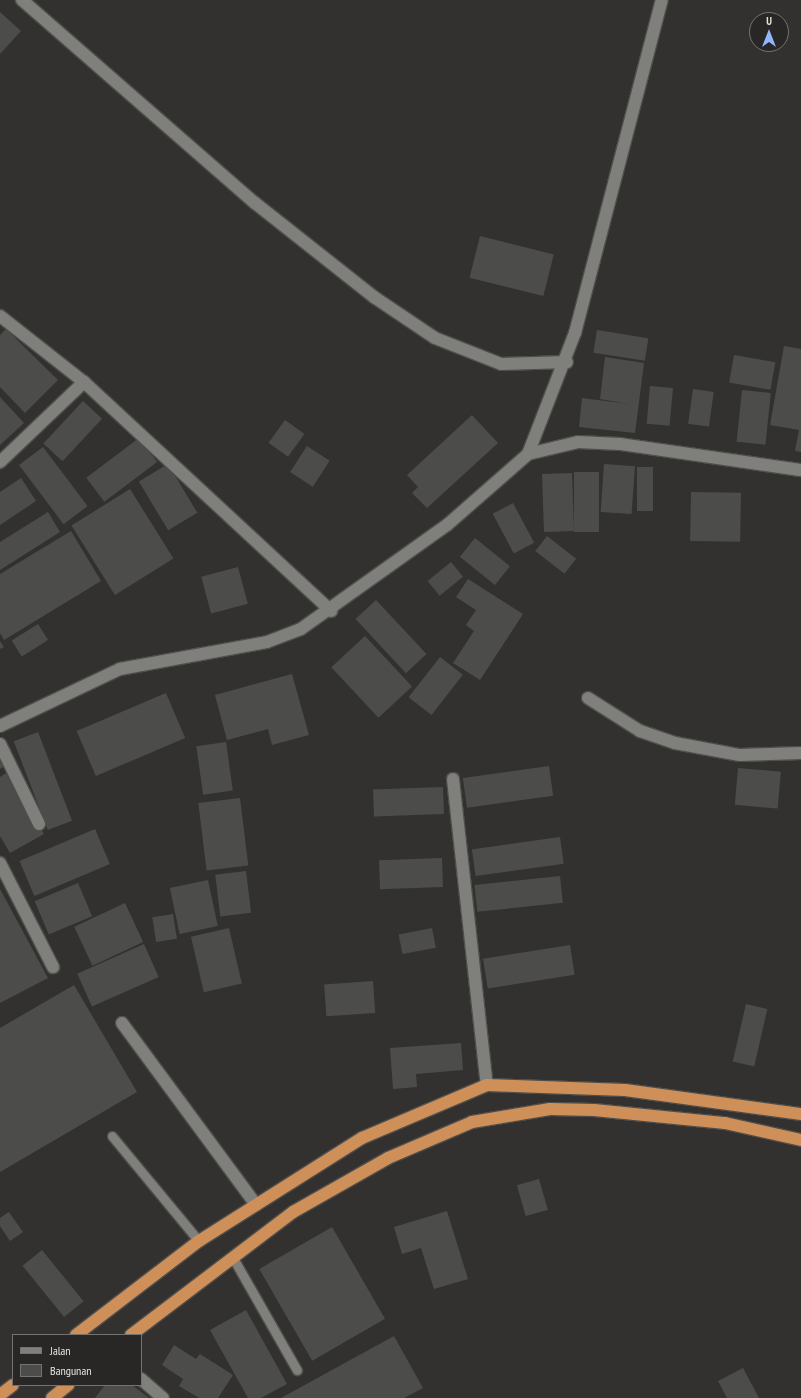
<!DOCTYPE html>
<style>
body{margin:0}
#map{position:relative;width:801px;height:1398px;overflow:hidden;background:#32312f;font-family:"PT Sans Narrow",sans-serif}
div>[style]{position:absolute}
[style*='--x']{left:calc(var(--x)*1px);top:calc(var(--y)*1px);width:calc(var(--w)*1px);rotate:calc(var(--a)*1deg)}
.building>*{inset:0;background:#4c4d4a;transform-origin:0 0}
.roads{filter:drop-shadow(1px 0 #4f4e4c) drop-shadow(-1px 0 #4f4e4c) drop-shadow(0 1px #4f4e4c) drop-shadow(0 -1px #4f4e4c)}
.lane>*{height:9px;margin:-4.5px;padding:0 4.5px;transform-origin:4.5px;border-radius:4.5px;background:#7f7f7c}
.street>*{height:12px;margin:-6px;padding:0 6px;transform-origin:6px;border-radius:6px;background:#7f7f7c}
.highway>*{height:12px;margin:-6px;padding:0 6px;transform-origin:6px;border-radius:6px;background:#ce9058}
span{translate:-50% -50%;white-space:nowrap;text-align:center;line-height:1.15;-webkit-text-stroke:4px #282725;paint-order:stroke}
.legend{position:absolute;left:12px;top:1334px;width:130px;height:52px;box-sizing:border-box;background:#282725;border:1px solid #737371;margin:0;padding:5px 7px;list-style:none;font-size:12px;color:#e4e4e2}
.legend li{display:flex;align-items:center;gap:8px;height:20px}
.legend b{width:20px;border:1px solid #737371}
.north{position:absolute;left:749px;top:12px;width:40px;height:40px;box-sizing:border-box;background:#282725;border:1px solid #737371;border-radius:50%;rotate:0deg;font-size:11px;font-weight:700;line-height:16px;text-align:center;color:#e4e4e2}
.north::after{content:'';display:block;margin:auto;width:14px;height:18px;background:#92b7fd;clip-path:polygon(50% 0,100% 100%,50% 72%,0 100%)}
</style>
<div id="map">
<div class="building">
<i style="clip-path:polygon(0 12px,21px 31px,0 54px)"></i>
<i style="left:480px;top:236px;width:76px;height:43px;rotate:14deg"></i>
<i style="clip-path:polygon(6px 329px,58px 380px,25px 413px,0 387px,0 335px)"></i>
<i style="left:597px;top:330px;width:52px;height:23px;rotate:9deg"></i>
<i style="clip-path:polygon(784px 346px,801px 349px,801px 452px,795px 451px,799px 430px,770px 425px)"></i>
<i style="left:734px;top:355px;width:42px;height:28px;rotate:10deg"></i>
<i style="clip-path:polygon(605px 357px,644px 363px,635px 433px,579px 427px,582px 398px,629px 404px,600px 399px)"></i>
<i style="left:650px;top:386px;width:23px;height:38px;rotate:5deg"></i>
<i style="left:693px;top:389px;width:21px;height:35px;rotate:8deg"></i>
<i style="left:742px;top:390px;width:29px;height:52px;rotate:6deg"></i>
<i style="clip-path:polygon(0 397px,24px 423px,0 445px)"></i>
<i style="left:83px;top:401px;width:26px;height:58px;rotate:43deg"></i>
<i style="clip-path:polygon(472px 415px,498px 443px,427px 508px,412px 493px,418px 487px,407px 475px)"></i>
<i style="left:285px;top:420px;width:24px;height:28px;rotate:36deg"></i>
<i style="left:139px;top:438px;width:30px;height:66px;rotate:53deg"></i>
<i style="left:307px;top:446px;width:27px;height:31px;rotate:33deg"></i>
<i style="left:43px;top:447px;width:74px;height:30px;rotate:53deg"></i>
<i style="left:168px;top:464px;width:57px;height:34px;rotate:59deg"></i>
<i style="left:604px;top:464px;width:31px;height:48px;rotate:4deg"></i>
<i style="left:637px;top:467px;width:16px;height:44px"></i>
<i style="left:574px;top:472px;width:25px;height:60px"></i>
<i style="left:572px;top:473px;width:58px;height:30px;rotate:88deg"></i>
<i style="clip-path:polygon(21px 478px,36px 501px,0 525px,0 492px)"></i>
<i style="left:130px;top:489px;width:82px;height:69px;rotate:58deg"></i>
<i style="left:691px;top:492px;width:50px;height:49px;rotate:1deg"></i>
<i style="left:513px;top:503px;width:45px;height:23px;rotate:62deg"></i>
<i style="clip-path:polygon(48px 512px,60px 532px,0 570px,0 542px)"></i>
<i style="clip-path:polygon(71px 531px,101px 581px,4px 640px,0 633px,0 574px)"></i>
<i style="left:547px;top:536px;width:37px;height:19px;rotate:38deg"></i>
<i style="left:475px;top:538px;width:45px;height:24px;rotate:39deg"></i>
<i style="left:451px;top:562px;width:19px;height:30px;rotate:51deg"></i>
<i style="left:238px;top:567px;width:38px;height:38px;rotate:75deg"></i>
<i style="clip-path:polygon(468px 579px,523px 614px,480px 680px,453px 663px,474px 631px,466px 625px,476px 610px,456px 597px)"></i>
<i style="left:376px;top:600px;width:74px;height:28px;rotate:47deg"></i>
<i style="left:38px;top:624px;width:19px;height:31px;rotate:58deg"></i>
<i style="left:365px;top:636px;width:69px;height:46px;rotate:47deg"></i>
<i style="clip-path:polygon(0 641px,4px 647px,0 649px)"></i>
<i style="left:440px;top:657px;width:29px;height:51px;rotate:38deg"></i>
<i style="clip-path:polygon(292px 674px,309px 735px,272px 745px,268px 729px,227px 740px,215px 695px)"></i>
<i style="left:166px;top:693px;width:49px;height:97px;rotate:67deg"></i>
<i style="left:38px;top:732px;width:95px;height:26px;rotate:69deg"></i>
<i style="left:226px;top:742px;width:49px;height:30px;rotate:82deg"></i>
<i style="clip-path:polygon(0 757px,5px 766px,0 769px)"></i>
<i style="left:549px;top:766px;width:30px;height:87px;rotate:82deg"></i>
<i style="left:738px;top:768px;width:43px;height:37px;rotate:5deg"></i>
<i style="clip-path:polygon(8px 772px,44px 834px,10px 853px,0 836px,0 777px)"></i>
<i style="left:443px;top:787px;width:27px;height:70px;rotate:88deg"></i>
<i style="left:240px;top:798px;width:68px;height:42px;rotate:83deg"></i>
<i style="left:95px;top:829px;width:38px;height:82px;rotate:67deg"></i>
<i style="left:560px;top:837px;width:27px;height:89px;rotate:82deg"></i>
<i style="left:442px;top:858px;width:29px;height:63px;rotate:88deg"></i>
<i style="left:246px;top:871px;width:42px;height:31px;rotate:83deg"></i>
<i style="left:560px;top:876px;width:27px;height:86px;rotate:84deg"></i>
<i style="left:208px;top:880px;width:47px;height:39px;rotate:78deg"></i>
<i style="left:78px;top:883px;width:36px;height:47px;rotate:67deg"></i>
<i style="clip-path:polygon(0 889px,48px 978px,0 1003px)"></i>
<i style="left:125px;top:903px;width:43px;height:56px;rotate:65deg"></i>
<i style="left:173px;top:914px;width:25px;height:21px;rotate:81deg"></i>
<i style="left:229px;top:928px;width:57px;height:39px;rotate:77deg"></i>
<i style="left:432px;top:928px;width:20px;height:34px;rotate:79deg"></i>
<i style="left:144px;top:944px;width:36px;height:73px;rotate:66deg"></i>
<i style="left:570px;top:945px;width:30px;height:88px;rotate:81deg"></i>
<i style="left:373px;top:981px;width:32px;height:49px;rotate:86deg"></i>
<i style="clip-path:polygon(74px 985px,137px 1092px,0 1172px,0 1028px)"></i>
<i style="left:746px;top:1004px;width:22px;height:59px;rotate:13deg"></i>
<i style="clip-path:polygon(461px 1043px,463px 1070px,416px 1074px,417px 1087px,393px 1089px,390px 1048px)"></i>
<i style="left:539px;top:1179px;width:32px;height:23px;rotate:74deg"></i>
<i style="clip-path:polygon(447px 1211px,468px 1279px,434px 1289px,421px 1248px,402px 1254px,394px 1227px)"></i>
<i style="clip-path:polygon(9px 1212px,23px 1232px,10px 1241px,0 1226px,0 1218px)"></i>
<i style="left:332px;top:1227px;width:106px;height:84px;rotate:60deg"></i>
<i style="left:42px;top:1250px;width:66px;height:25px;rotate:51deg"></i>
<i style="clip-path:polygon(246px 1310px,287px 1384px,261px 1398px,248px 1398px,210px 1330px)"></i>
<i style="clip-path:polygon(394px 1336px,423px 1388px,404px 1398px,281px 1398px)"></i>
<i style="clip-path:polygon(174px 1345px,196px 1359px,200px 1354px,233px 1375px,218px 1398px,199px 1398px,179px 1386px,183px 1379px,162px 1365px)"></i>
<i style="clip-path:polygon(743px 1368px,759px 1398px,727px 1398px,718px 1381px)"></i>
<i style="clip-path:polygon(105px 1385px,132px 1385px,149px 1398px,95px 1398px)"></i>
</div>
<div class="roads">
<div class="lane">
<i style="--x:112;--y:1136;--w:136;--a:50.4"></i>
<i style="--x:233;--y:1258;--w:129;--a:60.3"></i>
</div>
<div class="street">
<i style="--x:22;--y:0;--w:309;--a:41.1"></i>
<i style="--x:255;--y:203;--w:152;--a:38.3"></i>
<i style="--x:374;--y:297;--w:73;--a:33.9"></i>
<i style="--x:435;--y:338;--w:71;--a:21.5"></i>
<i style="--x:501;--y:364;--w:66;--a:-1.7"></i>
<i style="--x:0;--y:316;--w:107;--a:38.2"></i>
<i style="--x:84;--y:382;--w:337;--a:42.8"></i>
<i style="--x:528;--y:454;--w:130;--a:-68.8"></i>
<i style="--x:575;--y:333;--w:344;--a:-75.4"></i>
<i style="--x:0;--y:462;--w:116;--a:-43.6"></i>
<i style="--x:588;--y:698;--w:62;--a:32.4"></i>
<i style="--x:640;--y:731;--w:37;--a:19"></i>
<i style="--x:675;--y:743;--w:66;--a:10.5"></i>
<i style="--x:740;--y:755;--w:61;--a:-1.9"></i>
<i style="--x:0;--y:726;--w:133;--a:-25.4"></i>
<i style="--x:120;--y:669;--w:149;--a:-10.4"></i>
<i style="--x:267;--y:642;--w:36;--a:-21"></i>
<i style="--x:301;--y:629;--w:179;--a:-35.5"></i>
<i style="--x:447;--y:525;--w:108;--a:-41.2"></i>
<i style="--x:528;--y:454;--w:51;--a:-13.5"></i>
<i style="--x:578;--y:442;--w:42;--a:2.7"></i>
<i style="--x:620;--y:444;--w:183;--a:8.2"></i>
<i style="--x:0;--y:744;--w:89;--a:64"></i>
<i style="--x:453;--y:779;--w:308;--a:83.7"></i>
<i style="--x:0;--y:863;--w:117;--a:63"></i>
<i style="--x:122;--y:1023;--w:226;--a:53.6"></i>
<i style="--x:141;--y:1379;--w:29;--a:41"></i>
</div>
<div class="highway">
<i style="--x:76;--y:1335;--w:155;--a:-37.4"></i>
<i style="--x:199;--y:1241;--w:193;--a:-32.3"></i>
<i style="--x:362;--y:1138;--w:136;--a:-23"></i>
<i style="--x:487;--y:1085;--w:138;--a:2.1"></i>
<i style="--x:625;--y:1090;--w:178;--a:7.8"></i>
<i style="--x:131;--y:1335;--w:203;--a:-37.2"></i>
<i style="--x:293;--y:1212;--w:109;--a:-29.6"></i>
<i style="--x:388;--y:1158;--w:91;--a:-23.2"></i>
<i style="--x:472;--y:1122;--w:79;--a:-9.5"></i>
<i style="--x:550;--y:1109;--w:44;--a:1.3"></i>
<i style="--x:594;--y:1110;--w:132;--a:5.7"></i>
<i style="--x:725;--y:1123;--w:78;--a:12.6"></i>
<i style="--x:0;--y:1395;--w:16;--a:-38"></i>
<i style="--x:52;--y:1398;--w:21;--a:-39"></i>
</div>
</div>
<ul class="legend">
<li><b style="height:5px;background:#7f7f7c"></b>Jalan</li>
<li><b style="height:11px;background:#4c4d4a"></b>Bangunan</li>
</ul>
<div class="north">U</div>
</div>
